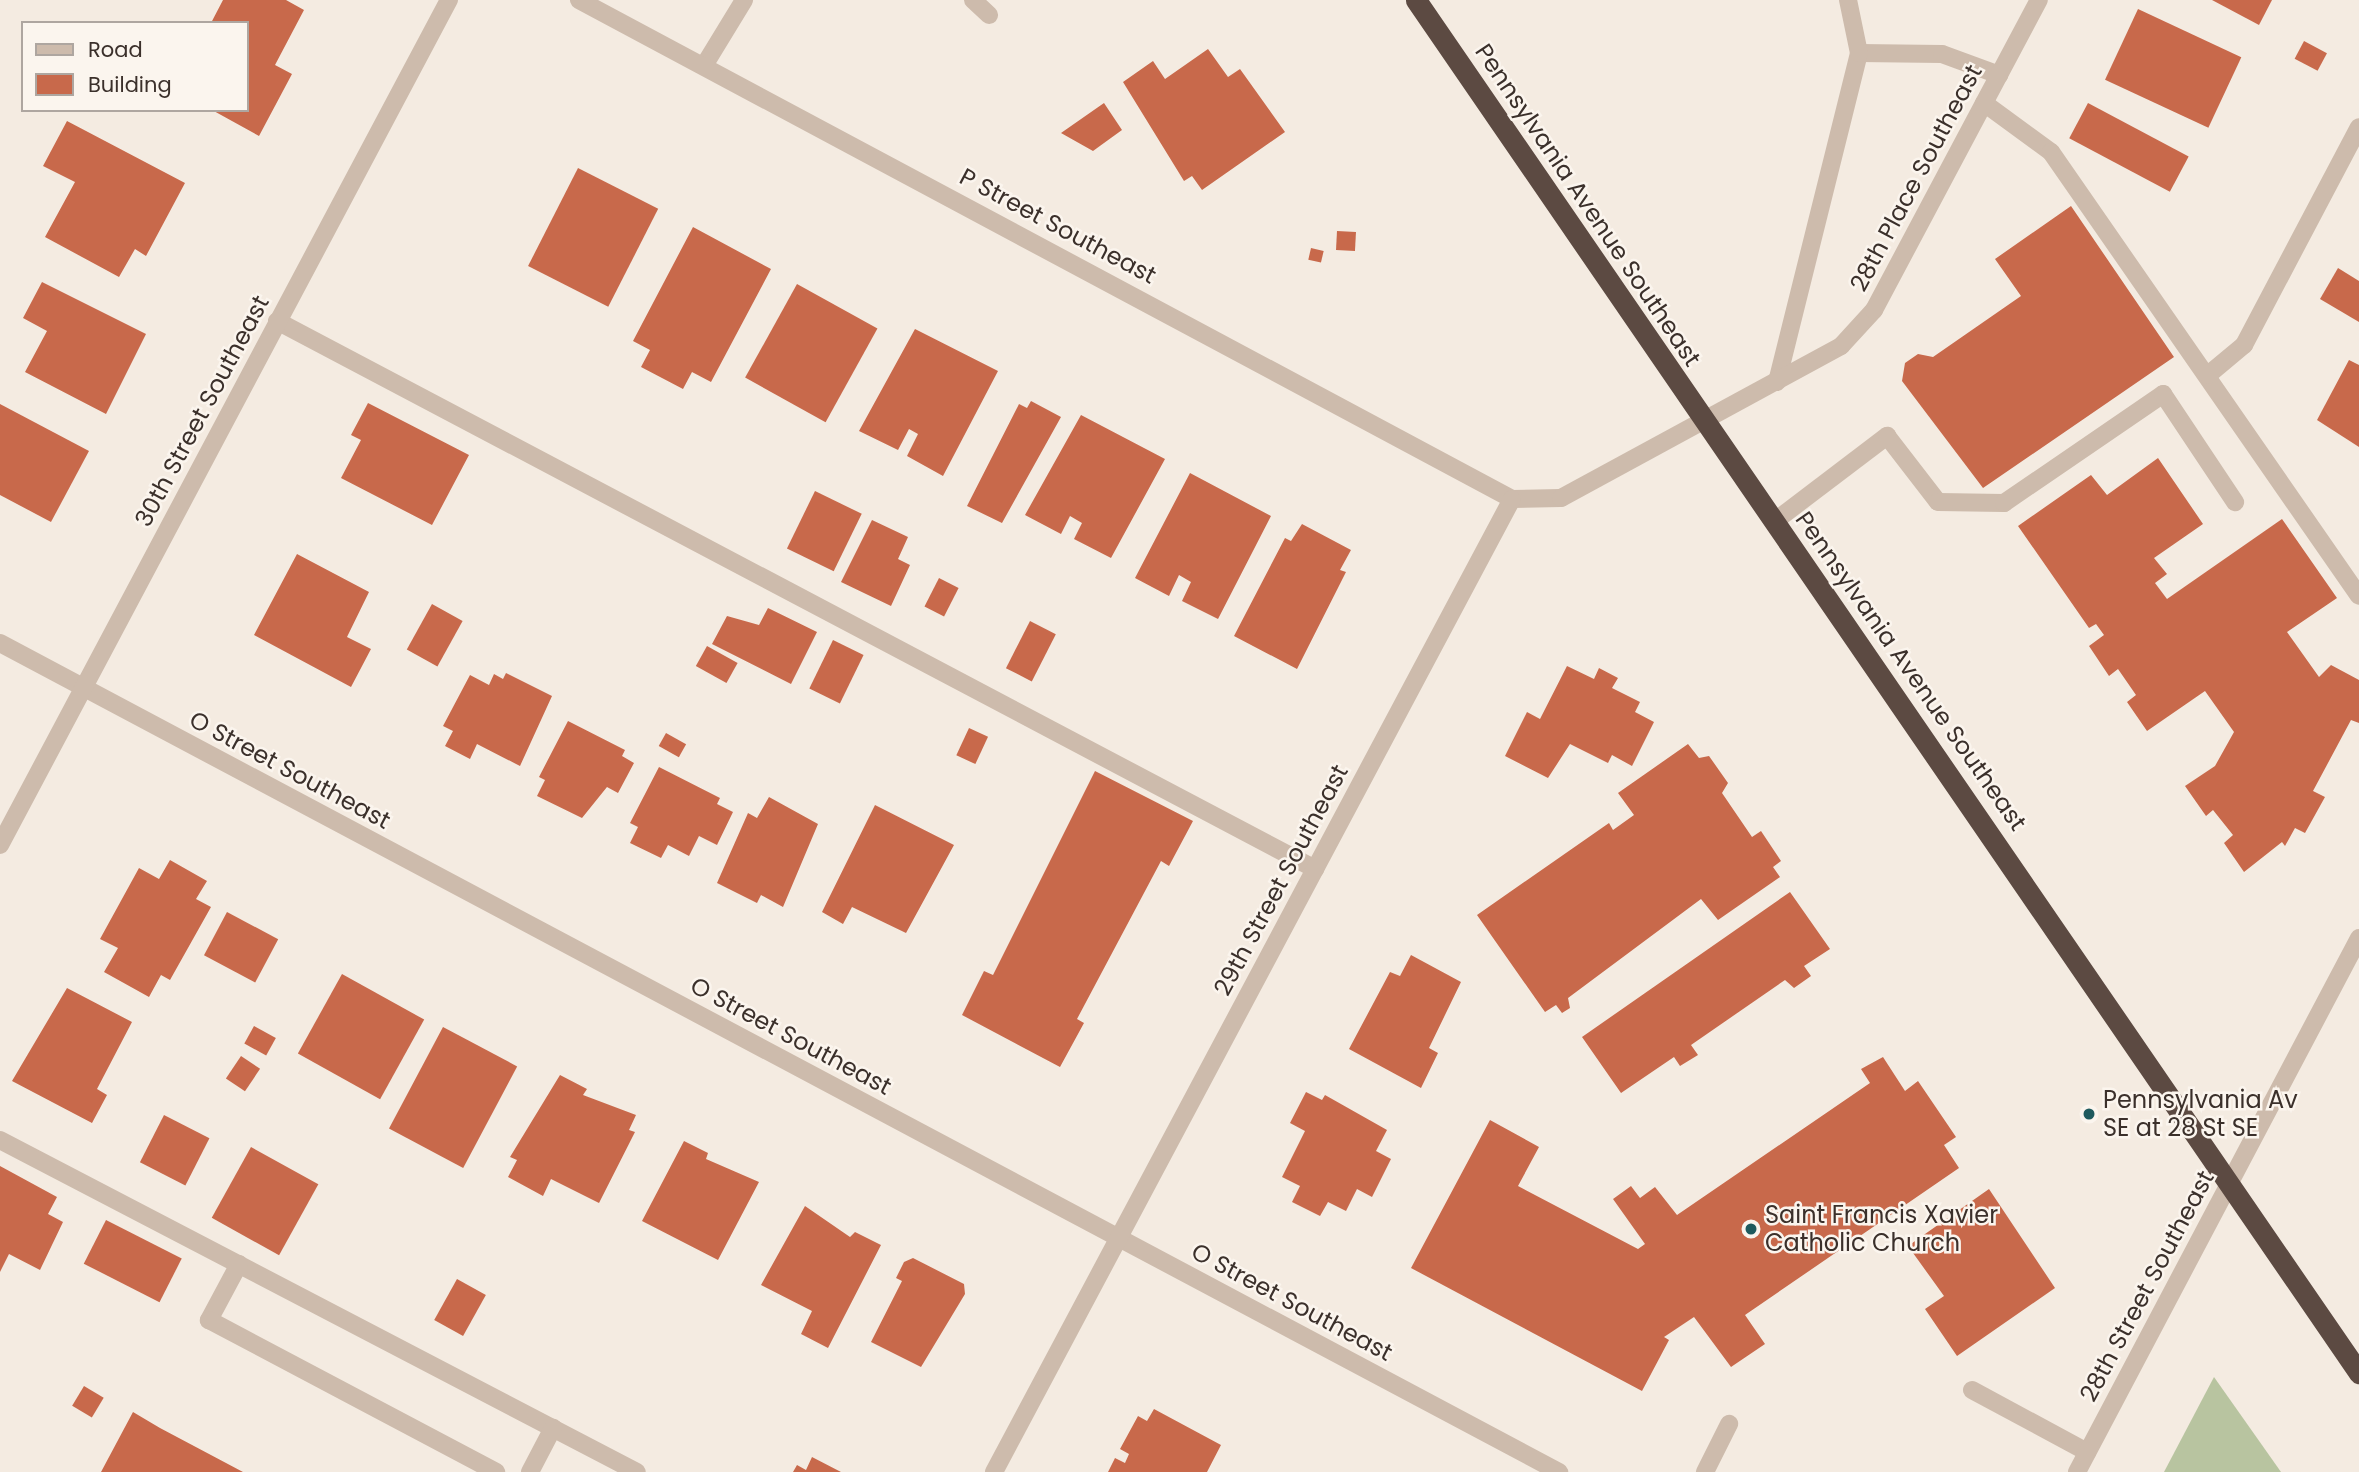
<!DOCTYPE html>
<style>
body{margin:0}
#map{position:relative;width:2359px;height:1472px;overflow:hidden;background:#f4ebe1;font-family:Poppins,sans-serif}
div>[style]{position:absolute}
[style*='--x']{left:calc(var(--x)*1px);top:calc(var(--y)*1px);width:calc(var(--w)*1px);rotate:calc(var(--a)*1deg)}
.green>*{inset:0;background:#b8c4a0}
.building>*{inset:0;background:#c8694b;transform-origin:0 0}
.lane>*{height:18px;margin:-9px;padding:0 9px;transform-origin:9px;border-radius:9px;background:#cdbbac}
.street>*{height:18px;margin:-9px;padding:0 9px;transform-origin:9px;border-radius:9px;background:#cdbbac}
.highway>*{height:21px;margin:-10.5px;padding:0 10.5px;transform-origin:10.5px;border-radius:10.5px;background:#5c4a42}
.dots>*{width:19px;height:19px;translate:-50% -50%;box-sizing:border-box;border:4px solid #fbf5ee;border-radius:50%}
span{translate:-50% -50%;white-space:nowrap;text-align:center;line-height:1.15;-webkit-text-stroke:5px #fbf5ee;paint-order:stroke}
.street-label{font-size:24px;color:#3b302b}
.poi-label{font-size:24px;color:#3b302b}
.left{translate:0 -50%;text-align:left}
.legend{position:absolute;left:21px;top:21px;width:228px;height:91px;box-sizing:border-box;background:#fbf5ee;border:2px solid #aea6a0;margin:0;padding:9px 12px;list-style:none;font-size:21px;color:#3b302b}
.legend li{display:flex;align-items:center;gap:14px;height:35px}
.legend b{width:35px;border:2px solid #aea6a0}
</style>
<div id="map">
<div class="green">
<i style="clip-path:polygon(2214px 1377px,2281px 1472px,2164px 1472px)"></i>
</div>
<div class="building">
<i style="clip-path:polygon(223px 0,286px 0,304px 10px,275px 65px,292px 74px,259px 136px,212px 110px,247px 110px,247px 23px,211px 23px)"></i>
<i style="clip-path:polygon(2212px 0,2272px 0,2259px 25px)"></i>
<i style="left:2138px;top:9px;width:114px;height:78px;rotate:25deg"></i>
<i style="left:2304px;top:41px;width:26px;height:20px;rotate:28deg"></i>
<i style="clip-path:polygon(1208px 49px,1228px 77px,1240px 69px,1285px 132px,1202px 190px,1192px 176px,1184px 181px,1123px 82px,1153px 61px,1165px 79px)"></i>
<i style="clip-path:polygon(1104px 103px,1122px 130px,1104px 143px,1093px 151px,1061px 133px)"></i>
<i style="left:2088px;top:103px;width:114px;height:40px;rotate:28deg"></i>
<i style="clip-path:polygon(67px 121px,185px 183px,146px 256px,135px 249px,119px 277px,45px 237px,75px 182px,43px 166px)"></i>
<i style="left:578px;top:168px;width:90px;height:110px;rotate:27deg"></i>
<i style="clip-path:polygon(2071px 206px,2174px 357px,1983px 488px,1902px 381px,1905px 363px,1918px 354px,1933px 357px,2021px 296px,1995px 259px)"></i>
<i style="clip-path:polygon(693px 227px,771px 269px,711px 382px,692px 372px,683px 389px,641px 367px,650px 350px,633px 341px)"></i>
<i style="left:1337px;top:231px;width:19px;height:19px;rotate:3deg"></i>
<i style="left:1311px;top:248px;width:13px;height:12px;rotate:13deg"></i>
<i style="clip-path:polygon(2338px 268px,2359px 281px,2359px 322px,2320px 299px)"></i>
<i style="clip-path:polygon(42px 282px,146px 334px,106px 414px,25px 372px,47px 331px,23px 318px)"></i>
<i style="left:797px;top:284px;width:92px;height:107px;rotate:29deg"></i>
<i style="clip-path:polygon(915px 329px,998px 371px,943px 476px,907px 456px,918px 434px,909px 429px,898px 450px,859px 431px)"></i>
<i style="clip-path:polygon(2349px 360px,2359px 365px,2359px 447px,2317px 420px)"></i>
<i style="clip-path:polygon(1031px 401px,1061px 417px,1002px 523px,967px 506px,1019px 404px,1027px 408px)"></i>
<i style="clip-path:polygon(368px 403px,469px 455px,432px 525px,341px 478px,361px 440px,351px 435px)"></i>
<i style="clip-path:polygon(0 404px,89px 451px,51px 522px,0 495px)"></i>
<i style="clip-path:polygon(1081px 415px,1165px 459px,1111px 558px,1074px 539px,1082px 523px,1070px 516px,1061px 534px,1025px 515px)"></i>
<i style="clip-path:polygon(2158px 458px,2203px 524px,2154px 558px,2167px 574px,2155px 583px,2167px 599px,2282px 519px,2337px 598px,2287px 632px,2319px 677px,2331px 665px,2359px 680px,2359px 723px,2351px 720px,2313px 791px,2325px 797px,2305px 833px,2295px 828px,2285px 846px,2282px 842px,2244px 872px,2224px 843px,2233px 835px,2213px 810px,2206px 816px,2185px 786px,2215px 766px,2234px 732px,2205px 691px,2147px 731px,2127px 702px,2136px 695px,2118px 669px,2109px 676px,2089px 646px,2104px 635px,2096px 624px,2089px 628px,2018px 526px,2091px 475px,2107px 495px)"></i>
<i style="clip-path:polygon(1190px 473px,1271px 516px,1218px 619px,1182px 601px,1191px 582px,1179px 575px,1169px 596px,1135px 578px)"></i>
<i style="left:815px;top:491px;width:52px;height:64px;rotate:26deg"></i>
<i style="clip-path:polygon(872px 520px,908px 537px,898px 559px,910px 565px,891px 606px,841px 582px)"></i>
<i style="clip-path:polygon(1302px 524px,1351px 550px,1340px 570px,1346px 572px,1297px 669px,1234px 636px,1285px 538px,1291px 541px)"></i>
<i style="clip-path:polygon(297px 554px,369px 592px,347px 637px,371px 649px,351px 687px,254px 635px)"></i>
<i style="left:939px;top:578px;width:22px;height:32px;rotate:27deg"></i>
<i style="left:432px;top:604px;width:35px;height:52px;rotate:29deg"></i>
<i style="clip-path:polygon(768px 608px,817px 632px,791px 684px,712px 644px,727px 616px,759px 625px)"></i>
<i style="left:1030px;top:621px;width:29px;height:53px;rotate:27deg"></i>
<i style="left:833px;top:640px;width:34px;height:54px;rotate:26deg"></i>
<i style="left:707px;top:646px;width:35px;height:23px;rotate:29deg"></i>
<i style="clip-path:polygon(1567px 666px,1594px 679px,1599px 668px,1618px 678px,1612px 688px,1640px 702px,1635px 712px,1654px 722px,1632px 766px,1612px 755px,1608px 763px,1570px 744px,1548px 778px,1505px 756px,1527px 712px,1540px 719px)"></i>
<i style="clip-path:polygon(506px 673px,552px 696px,520px 766px,477px 744px,470px 759px,445px 746px,453px 731px,443px 726px,470px 675px,489px 685px,494px 674px,503px 679px)"></i>
<i style="clip-path:polygon(568px 721px,625px 750px,622px 756px,634px 763px,618px 793px,607px 787px,582px 818px,537px 796px,545px 780px,539px 777px)"></i>
<i style="left:969px;top:728px;width:21px;height:30px;rotate:25deg"></i>
<i style="left:666px;top:733px;width:23px;height:15px;rotate:29deg"></i>
<i style="clip-path:polygon(1688px 744px,1699px 758px,1709px 756px,1728px 783px,1722px 793px,1752px 837px,1761px 831px,1781px 861px,1773px 867px,1780px 877px,1718px 920px,1701px 899px,1568px 998px,1570px 1008px,1562px 1013px,1556px 1005px,1545px 1012px,1477px 915px,1609px 823px,1613px 830px,1634px 815px,1618px 793px)"></i>
<i style="clip-path:polygon(659px 767px,720px 798px,717px 804px,733px 812px,717px 845px,699px 836px,689px 856px,668px 845px,661px 858px,630px 843px,638px 827px,630px 823px)"></i>
<i style="clip-path:polygon(1095px 771px,1193px 821px,1169px 866px,1161px 861px,1077px 1019px,1084px 1023px,1060px 1067px,962px 1015px,984px 971px,993px 975px)"></i>
<i style="clip-path:polygon(769px 797px,818px 824px,783px 907px,761px 895px,757px 903px,717px 883px,748px 813px,757px 818px)"></i>
<i style="clip-path:polygon(875px 805px,954px 845px,906px 933px,852px 907px,843px 924px,822px 912px)"></i>
<i style="clip-path:polygon(170px 860px,207px 881px,196px 899px,211px 907px,170px 980px,161px 975px,149px 997px,104px 972px,118px 948px,100px 939px,139px 868px,159px 879px)"></i>
<i style="clip-path:polygon(1790px 892px,1830px 949px,1804px 966px,1811px 976px,1794px 988px,1785px 980px,1691px 1045px,1698px 1055px,1680px 1066px,1674px 1057px,1621px 1093px,1582px 1037px)"></i>
<i style="left:227px;top:912px;width:58px;height:49px;rotate:28deg"></i>
<i style="clip-path:polygon(1411px 955px,1461px 982px,1429px 1048px,1438px 1053px,1421px 1088px,1349px 1049px,1390px 972px,1400px 976px)"></i>
<i style="left:342px;top:974px;width:94px;height:91px;rotate:29deg"></i>
<i style="clip-path:polygon(67px 988px,132px 1022px,97px 1089px,107px 1095px,92px 1123px,12px 1081px)"></i>
<i style="left:254px;top:1026px;width:25px;height:20px;rotate:29deg"></i>
<i style="left:443px;top:1027px;width:84px;height:115px;rotate:28deg"></i>
<i style="left:241px;top:1056px;width:23px;height:27px;rotate:34deg"></i>
<i style="clip-path:polygon(1883px 1057px,1905px 1091px,1918px 1081px,1956px 1137px,1944px 1145px,1959px 1168px,1745px 1315px,1765px 1344px,1731px 1367px,1694px 1317px,1664px 1337px,1669px 1340px,1642px 1391px,1411px 1268px,1490px 1120px,1539px 1147px,1518px 1186px,1638px 1249px,1645px 1244px,1613px 1199px,1631px 1186px,1640px 1198px,1655px 1187px,1677px 1215px,1870px 1083px,1861px 1069px)"></i>
<i style="clip-path:polygon(560px 1075px,587px 1089px,583px 1095px,636px 1115px,629px 1130px,635px 1132px,599px 1203px,551px 1179px,543px 1196px,508px 1177px,517px 1160px,510px 1157px)"></i>
<i style="clip-path:polygon(1306px 1092px,1322px 1100px,1325px 1095px,1387px 1130px,1376px 1151px,1391px 1159px,1372px 1197px,1357px 1189px,1346px 1211px,1328px 1202px,1320px 1216px,1292px 1202px,1300px 1186px,1282px 1177px,1305px 1131px,1290px 1123px)"></i>
<i style="left:164px;top:1115px;width:51px;height:53px;rotate:27deg"></i>
<i style="clip-path:polygon(684px 1141px,708px 1153px,706px 1159px,759px 1182px,718px 1260px,642px 1221px)"></i>
<i style="left:251px;top:1147px;width:77px;height:81px;rotate:29deg"></i>
<i style="clip-path:polygon(0 1166px,57px 1197px,48px 1214px,63px 1222px,40px 1270px,9px 1254px,0 1272px)"></i>
<i style="clip-path:polygon(1989px 1189px,2055px 1288px,1957px 1356px,1925px 1309px,1944px 1296px,1908px 1246px)"></i>
<i style="clip-path:polygon(805px 1206px,850px 1237px,855px 1232px,881px 1245px,828px 1348px,801px 1334px,812px 1311px,761px 1285px)"></i>
<i style="left:106px;top:1220px;width:85px;height:49px;rotate:27deg"></i>
<i style="clip-path:polygon(913px 1258px,964px 1284px,965px 1294px,921px 1367px,871px 1342px,902px 1281px,896px 1278px,904px 1262px)"></i>
<i style="left:457px;top:1279px;width:33px;height:47px;rotate:29deg"></i>
<i style="left:84px;top:1386px;width:23px;height:23px;rotate:31deg"></i>
<i style="clip-path:polygon(1154px 1409px,1221px 1445px,1207px 1472px,1108px 1472px,1115px 1458px,1125px 1463px,1129px 1454px,1120px 1449px,1138px 1416px,1147px 1421px)"></i>
<i style="clip-path:polygon(133px 1412px,160px 1428px,243px 1472px,101px 1472px)"></i>
<i style="clip-path:polygon(812px 1457px,841px 1472px,793px 1472px,797px 1465px,806px 1470px)"></i>
</div>
<div class="lane">
<i style="--x:973;--y:0;--w:22;--a:43"></i>
<i style="--x:1859;--y:53;--w:83;--a:0.7"></i>
<i style="--x:1942;--y:54;--w:61;--a:20.2"></i>
<i style="--x:705;--y:64;--w:75;--a:-58.6"></i>
<i style="--x:1984;--y:103;--w:83;--a:36.2"></i>
<i style="--x:2051;--y:152;--w:540;--a:55.25"></i>
<i style="--x:277;--y:321;--w:1174;--a:27.83"></i>
<i style="--x:2208;--y:375;--w:47;--a:-39.8"></i>
<i style="--x:2244;--y:345;--w:246;--a:-62.2"></i>
<i style="--x:1777;--y:382;--w:339;--a:-76"></i>
<i style="--x:1859;--y:53;--w:54;--a:-101.7"></i>
<i style="--x:1775;--y:521;--w:141;--a:-37.2"></i>
<i style="--x:1887;--y:436;--w:83;--a:52.3"></i>
<i style="--x:1938;--y:502;--w:66;--a:0.9"></i>
<i style="--x:2004;--y:503;--w:193;--a:-34.4"></i>
<i style="--x:2163;--y:394;--w:130;--a:56.3"></i>
<i style="--x:0;--y:1140;--w:718;--a:27.53"></i>
<i style="--x:239;--y:1264;--w:64;--a:118.2"></i>
<i style="--x:209;--y:1320;--w:325;--a:27.9"></i>
<i style="--x:1972;--y:1390;--w:131;--a:28.3"></i>
<i style="--x:530;--y:1472;--w:50;--a:-62.4"></i>
<i style="--x:1705;--y:1472;--w:54;--a:-63.4"></i>
</div>
<div class="street">
<i style="--x:579;--y:0;--w:1058;--a:28.14"></i>
<i style="--x:1512;--y:499;--w:49;--a:-1.2"></i>
<i style="--x:1561;--y:498;--w:319;--a:-28.5"></i>
<i style="--x:1841;--y:346;--w:49;--a:-47.5"></i>
<i style="--x:1874;--y:310;--w:351;--a:-62"></i>
<i style="--x:0;--y:643;--w:1766;--a:28"></i>
<i style="--x:0;--y:845;--w:957;--a:-62.02"></i>
<i style="--x:994;--y:1472;--w:1102;--a:-61.97"></i>
<i style="--x:2077;--y:1472;--w:604;--a:-62.16"></i>
</div>
<div class="highway">
<i style="--x:1416;--y:0;--w:1666;--a:55.52"></i>
</div>
<div class="dots">
<i style="left:2089px;top:1114px;background:#1f5a5e"></i>
<i style="left:1751px;top:1229px;background:#1f5a5e"></i>
</div>
<div class="street-label">
<span style="left:1916px;top:178px;rotate:-62deg">28th Place Southeast</span>
<span style="left:1588px;top:205px;rotate:56deg">Pennsylvania Avenue Southeast</span>
<span style="left:1058px;top:226px;rotate:28deg">P Street Southeast</span>
<span style="left:202px;top:411px;rotate:-62deg">30th Street Southeast</span>
<span style="left:1911px;top:671px;rotate:55deg">Pennsylvania Avenue Southeast</span>
<span style="left:290px;top:770px;rotate:28deg">O Street Southeast</span>
<span style="left:1281px;top:880px;rotate:-62deg">29th Street Southeast</span>
<span style="left:791px;top:1036px;rotate:28deg">O Street Southeast</span>
<span style="left:2147px;top:1286px;rotate:-62deg">28th Street Southeast</span>
<span style="left:1292px;top:1302px;rotate:28deg">O Street Southeast</span>
</div>
<div class="poi-label">
<span class="left" style="left:2103px;top:1114px">Pennsylvania Av<br>SE at 28 St SE</span>
<span class="left" style="left:1765px;top:1229px">Saint Francis Xavier<br>Catholic Church</span>
</div>
<ul class="legend">
<li><b style="height:9px;background:#cdbbac"></b>Road</li>
<li><b style="height:19px;background:#c8694b"></b>Building</li>
</ul>
</div>
